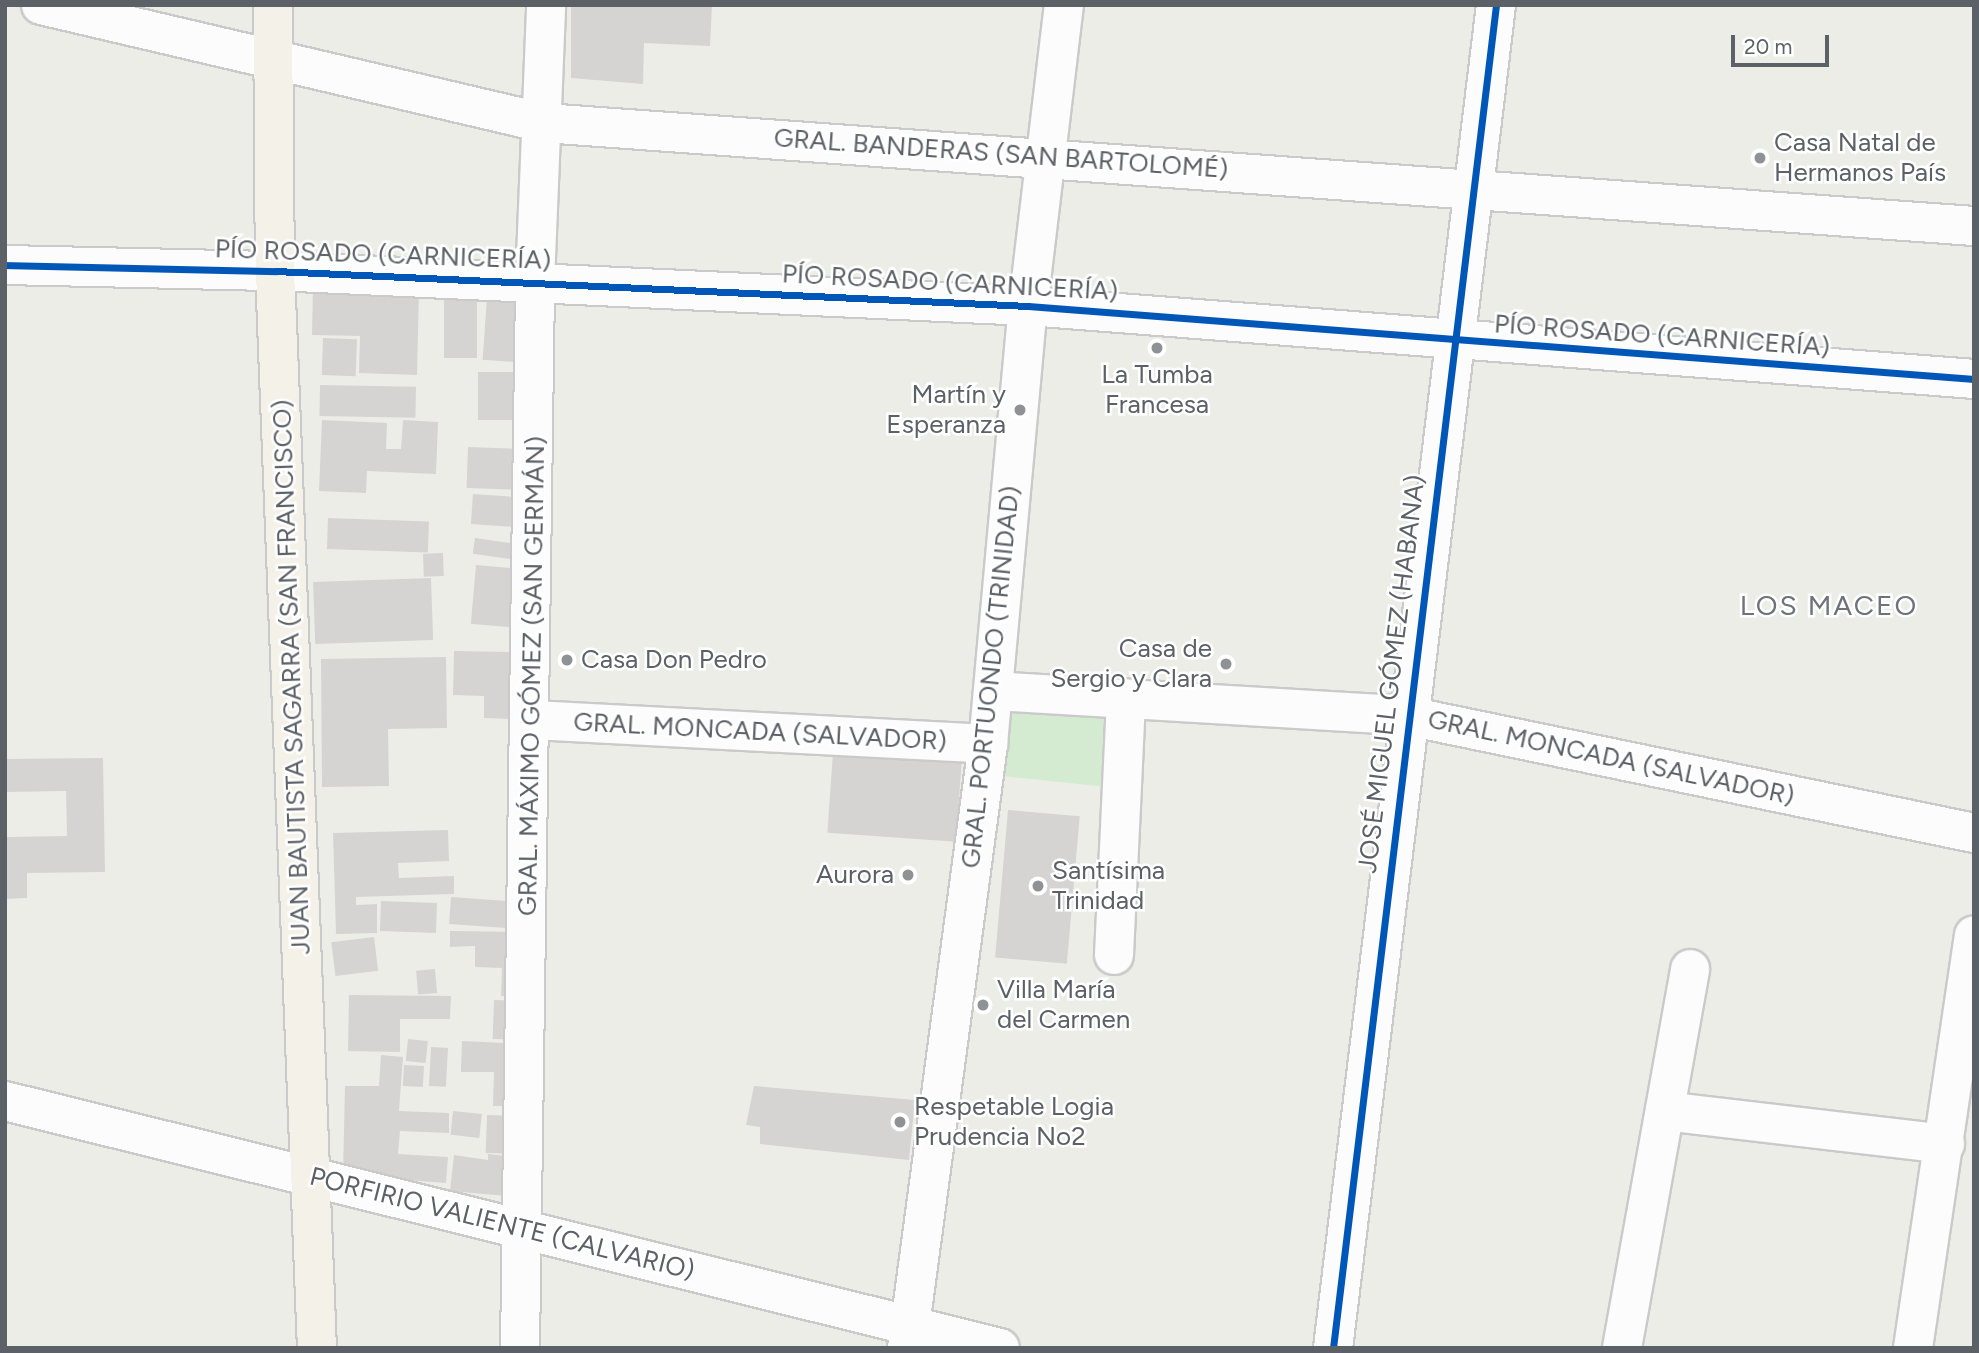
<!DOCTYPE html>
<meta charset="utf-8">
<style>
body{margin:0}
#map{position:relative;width:1979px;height:1353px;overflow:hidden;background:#edede8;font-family:Figtree,sans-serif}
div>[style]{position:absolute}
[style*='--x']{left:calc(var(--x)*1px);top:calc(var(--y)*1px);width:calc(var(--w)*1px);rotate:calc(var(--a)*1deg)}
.green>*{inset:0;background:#d4ebd2;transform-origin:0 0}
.building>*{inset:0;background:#d5d4d2;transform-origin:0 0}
.roads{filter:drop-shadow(2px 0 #c9cac9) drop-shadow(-2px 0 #c9cac9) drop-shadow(0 2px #c9cac9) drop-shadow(0 -2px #c9cac9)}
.minor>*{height:38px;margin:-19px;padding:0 19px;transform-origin:19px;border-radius:19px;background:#fcfcfc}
.major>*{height:38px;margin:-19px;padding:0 19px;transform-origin:19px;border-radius:19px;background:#f3f1e8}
.cycleway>*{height:7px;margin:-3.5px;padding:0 3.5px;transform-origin:3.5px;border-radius:3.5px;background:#0057b8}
.dots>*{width:19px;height:19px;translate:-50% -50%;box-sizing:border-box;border:4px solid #fff;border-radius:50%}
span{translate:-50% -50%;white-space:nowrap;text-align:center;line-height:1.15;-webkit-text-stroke:5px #fff;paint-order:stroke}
.poi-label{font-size:26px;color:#5c6167}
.left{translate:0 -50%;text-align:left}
.right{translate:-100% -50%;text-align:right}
.street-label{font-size:26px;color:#5c6167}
.neighbourhood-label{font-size:28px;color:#6d7379;letter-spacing:2px}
.frame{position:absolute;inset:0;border:7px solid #5c6167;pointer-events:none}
.scale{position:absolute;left:1731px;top:35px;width:98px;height:32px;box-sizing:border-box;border:4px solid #5c6167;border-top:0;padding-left:9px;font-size:21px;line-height:24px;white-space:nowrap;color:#5c6167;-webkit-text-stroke:5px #fff;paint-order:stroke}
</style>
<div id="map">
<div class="green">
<i style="left:1005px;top:701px;width:110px;height:75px;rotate:6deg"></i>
</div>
<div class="building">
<i style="clip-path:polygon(571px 5px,712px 5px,710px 46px,644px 43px,643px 84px,571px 78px)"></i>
<i style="clip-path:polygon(313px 285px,419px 288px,417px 375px,359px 373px,360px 336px,312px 335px)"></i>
<i style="left:444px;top:290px;width:33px;height:68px"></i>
<i style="left:487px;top:297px;width:40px;height:63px;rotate:4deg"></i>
<i style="left:323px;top:338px;width:34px;height:37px;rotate:2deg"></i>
<i style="left:478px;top:372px;width:42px;height:48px"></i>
<i style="left:320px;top:385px;width:96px;height:31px;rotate:1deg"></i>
<i style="clip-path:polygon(322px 420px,387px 423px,386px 449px,401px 449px,403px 420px,438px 422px,436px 474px,367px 471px,366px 493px,319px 491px)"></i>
<i style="left:468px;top:447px;width:54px;height:41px;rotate:2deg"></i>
<i style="left:473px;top:494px;width:52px;height:30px;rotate:4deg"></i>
<i style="left:328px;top:518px;width:101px;height:31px;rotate:2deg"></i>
<i style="left:475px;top:538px;width:48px;height:16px;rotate:8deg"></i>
<i style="left:443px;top:553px;width:23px;height:20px;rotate:88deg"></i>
<i style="left:476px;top:565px;width:48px;height:59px;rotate:5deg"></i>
<i style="left:431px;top:578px;width:62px;height:118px;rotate:88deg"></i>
<i style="clip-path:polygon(454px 651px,514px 652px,512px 719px,484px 718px,484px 696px,453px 695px)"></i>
<i style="clip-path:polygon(446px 657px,447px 728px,388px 729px,389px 786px,322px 787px,321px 659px)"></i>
<i style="left:833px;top:752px;width:129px;height:81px;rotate:4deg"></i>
<i style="clip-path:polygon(103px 758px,105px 872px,27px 873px,27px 898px,5px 899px,5px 837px,67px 836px,66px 791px,5px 792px,5px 759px)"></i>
<i style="left:1008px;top:810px;width:72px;height:148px;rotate:5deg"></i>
<i style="clip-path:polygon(448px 830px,449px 861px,398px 863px,399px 878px,454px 876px,454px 894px,356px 897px,356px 905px,377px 904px,377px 933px,336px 934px,333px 833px)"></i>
<i style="left:451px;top:897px;width:77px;height:27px;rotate:4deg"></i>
<i style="left:381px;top:901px;width:56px;height:30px;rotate:2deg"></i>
<i style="clip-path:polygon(450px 931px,527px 932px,524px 998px,501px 996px,502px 968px,475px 967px,475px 946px,450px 947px)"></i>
<i style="left:374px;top:937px;width:34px;height:43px;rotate:83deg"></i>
<i style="left:435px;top:969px;width:24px;height:19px;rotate:85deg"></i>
<i style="clip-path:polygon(349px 995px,451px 996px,450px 1019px,400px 1019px,400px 1052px,348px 1051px)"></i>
<i style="left:494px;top:1000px;width:31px;height:39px;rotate:2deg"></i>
<i style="left:408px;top:1039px;width:20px;height:22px;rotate:6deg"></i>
<i style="clip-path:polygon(462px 1041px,525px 1044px,523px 1106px,493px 1106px,494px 1072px,461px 1072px)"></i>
<i style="left:431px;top:1047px;width:17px;height:39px;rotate:3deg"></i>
<i style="clip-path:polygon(381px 1055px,403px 1057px,399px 1111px,449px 1113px,449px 1133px,400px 1131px,398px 1154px,448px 1157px,446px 1183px,343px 1175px,345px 1086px,379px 1086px)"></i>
<i style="left:404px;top:1065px;width:20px;height:21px;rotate:3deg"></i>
<i style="clip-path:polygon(754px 1086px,915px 1100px,909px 1160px,760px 1144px,760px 1127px,746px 1125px)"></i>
<i style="left:453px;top:1111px;width:29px;height:24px;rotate:6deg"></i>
<i style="left:487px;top:1115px;width:37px;height:38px;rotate:2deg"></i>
<i style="clip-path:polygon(488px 1154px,522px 1158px,517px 1197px,450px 1191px,454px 1155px,488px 1160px)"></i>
</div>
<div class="roads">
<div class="minor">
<i style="--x:41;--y:5;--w:517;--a:13.2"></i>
<i style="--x:544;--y:123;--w:1434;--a:4.12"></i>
<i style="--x:5;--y:265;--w:270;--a:1.3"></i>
<i style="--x:275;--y:271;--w:754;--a:2.66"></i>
<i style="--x:1028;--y:306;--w:949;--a:4.41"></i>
<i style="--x:993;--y:691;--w:416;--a:3.4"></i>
<i style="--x:1408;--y:716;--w:578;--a:11.68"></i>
<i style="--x:533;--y:720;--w:456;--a:3"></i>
<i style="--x:1114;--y:955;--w:257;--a:-87.3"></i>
<i style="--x:5;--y:1101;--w:1025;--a:13.94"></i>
<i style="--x:1665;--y:1111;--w:282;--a:6.7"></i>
<i style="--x:520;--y:1348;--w:1065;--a:-89.19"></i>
<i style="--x:535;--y:283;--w:278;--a:-87.7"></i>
<i style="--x:907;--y:1348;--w:609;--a:-82.36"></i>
<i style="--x:988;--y:744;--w:440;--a:-84.8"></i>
<i style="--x:1028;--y:306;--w:303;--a:-83.2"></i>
<i style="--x:1333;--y:1348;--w:1353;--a:-83.08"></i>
<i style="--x:1622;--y:1348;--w:385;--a:-79.8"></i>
<i style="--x:1913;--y:1348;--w:417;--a:-81.6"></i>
</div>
<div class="major">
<i style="--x:273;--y:5;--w:266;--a:89.6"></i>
<i style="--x:275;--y:271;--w:1078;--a:87.77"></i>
</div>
</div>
<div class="cycleway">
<i style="--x:5;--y:265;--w:270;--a:1.3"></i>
<i style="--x:275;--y:271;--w:754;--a:2.66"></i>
<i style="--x:1028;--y:306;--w:949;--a:4.41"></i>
<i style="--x:1333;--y:1348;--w:1353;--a:-83.08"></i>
</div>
<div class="dots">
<i style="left:1760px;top:158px;background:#8f9294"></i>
<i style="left:1157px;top:348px;background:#8f9294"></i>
<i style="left:1020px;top:410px;background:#8f9294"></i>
<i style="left:567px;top:660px;background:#8f9294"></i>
<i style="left:1226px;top:664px;background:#8f9294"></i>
<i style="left:908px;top:875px;background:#8f9294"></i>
<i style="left:1038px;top:886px;background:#8f9294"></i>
<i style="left:983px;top:1005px;background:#8f9294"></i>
<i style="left:900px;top:1122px;background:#8f9294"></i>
</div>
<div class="poi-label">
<span class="left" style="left:1774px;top:158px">Casa Natal de<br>Hermanos País</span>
<span style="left:1157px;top:390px">La Tumba<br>Francesa</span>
<span class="right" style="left:1006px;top:410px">Martín y<br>Esperanza</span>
<span class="right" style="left:1212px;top:664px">Casa de<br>Sergio y Clara</span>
<span class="left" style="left:581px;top:660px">Casa Don Pedro</span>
<span class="left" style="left:1052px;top:886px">Santísima<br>Trinidad</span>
<span class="right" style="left:894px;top:875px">Aurora</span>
<span class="left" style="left:997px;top:1005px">Villa María<br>del Carmen</span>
<span class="left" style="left:914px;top:1122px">Respetable Logia<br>Prudencia No2</span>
</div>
<div class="street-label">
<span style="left:1001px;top:154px;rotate:4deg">GRAL. BANDERAS (SAN BARTOLOMÉ)</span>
<span style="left:383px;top:255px;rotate:2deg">PÍO ROSADO (CARNICERÍA)</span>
<span style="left:950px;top:283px;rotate:3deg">PÍO ROSADO (CARNICERÍA)</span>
<span style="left:1662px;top:336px;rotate:4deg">PÍO ROSADO (CARNICERÍA)</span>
<span style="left:1392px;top:674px;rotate:-83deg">JOSÉ MIGUEL GÓMEZ (HABANA)</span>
<span style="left:532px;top:676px;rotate:-89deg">GRAL. MÁXIMO GÓMEZ (SAN GERMÁN)</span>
<span style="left:292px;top:677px;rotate:-92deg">JUAN BAUTISTA SAGARRA (SAN FRANCISCO)</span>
<span style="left:991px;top:677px;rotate:-84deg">GRAL. PORTUONDO (TRINIDAD)</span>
<span style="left:760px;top:732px;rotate:3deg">GRAL. MONCADA (SALVADOR)</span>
<span style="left:1611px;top:758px;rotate:12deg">GRAL. MONCADA (SALVADOR)</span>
<span style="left:502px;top:1224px;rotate:14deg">PORFIRIO VALIENTE (CALVARIO)</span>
</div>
<div class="neighbourhood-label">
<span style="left:1829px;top:605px">LOS MACEO</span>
</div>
<div class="frame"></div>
<div class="scale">20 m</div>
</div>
